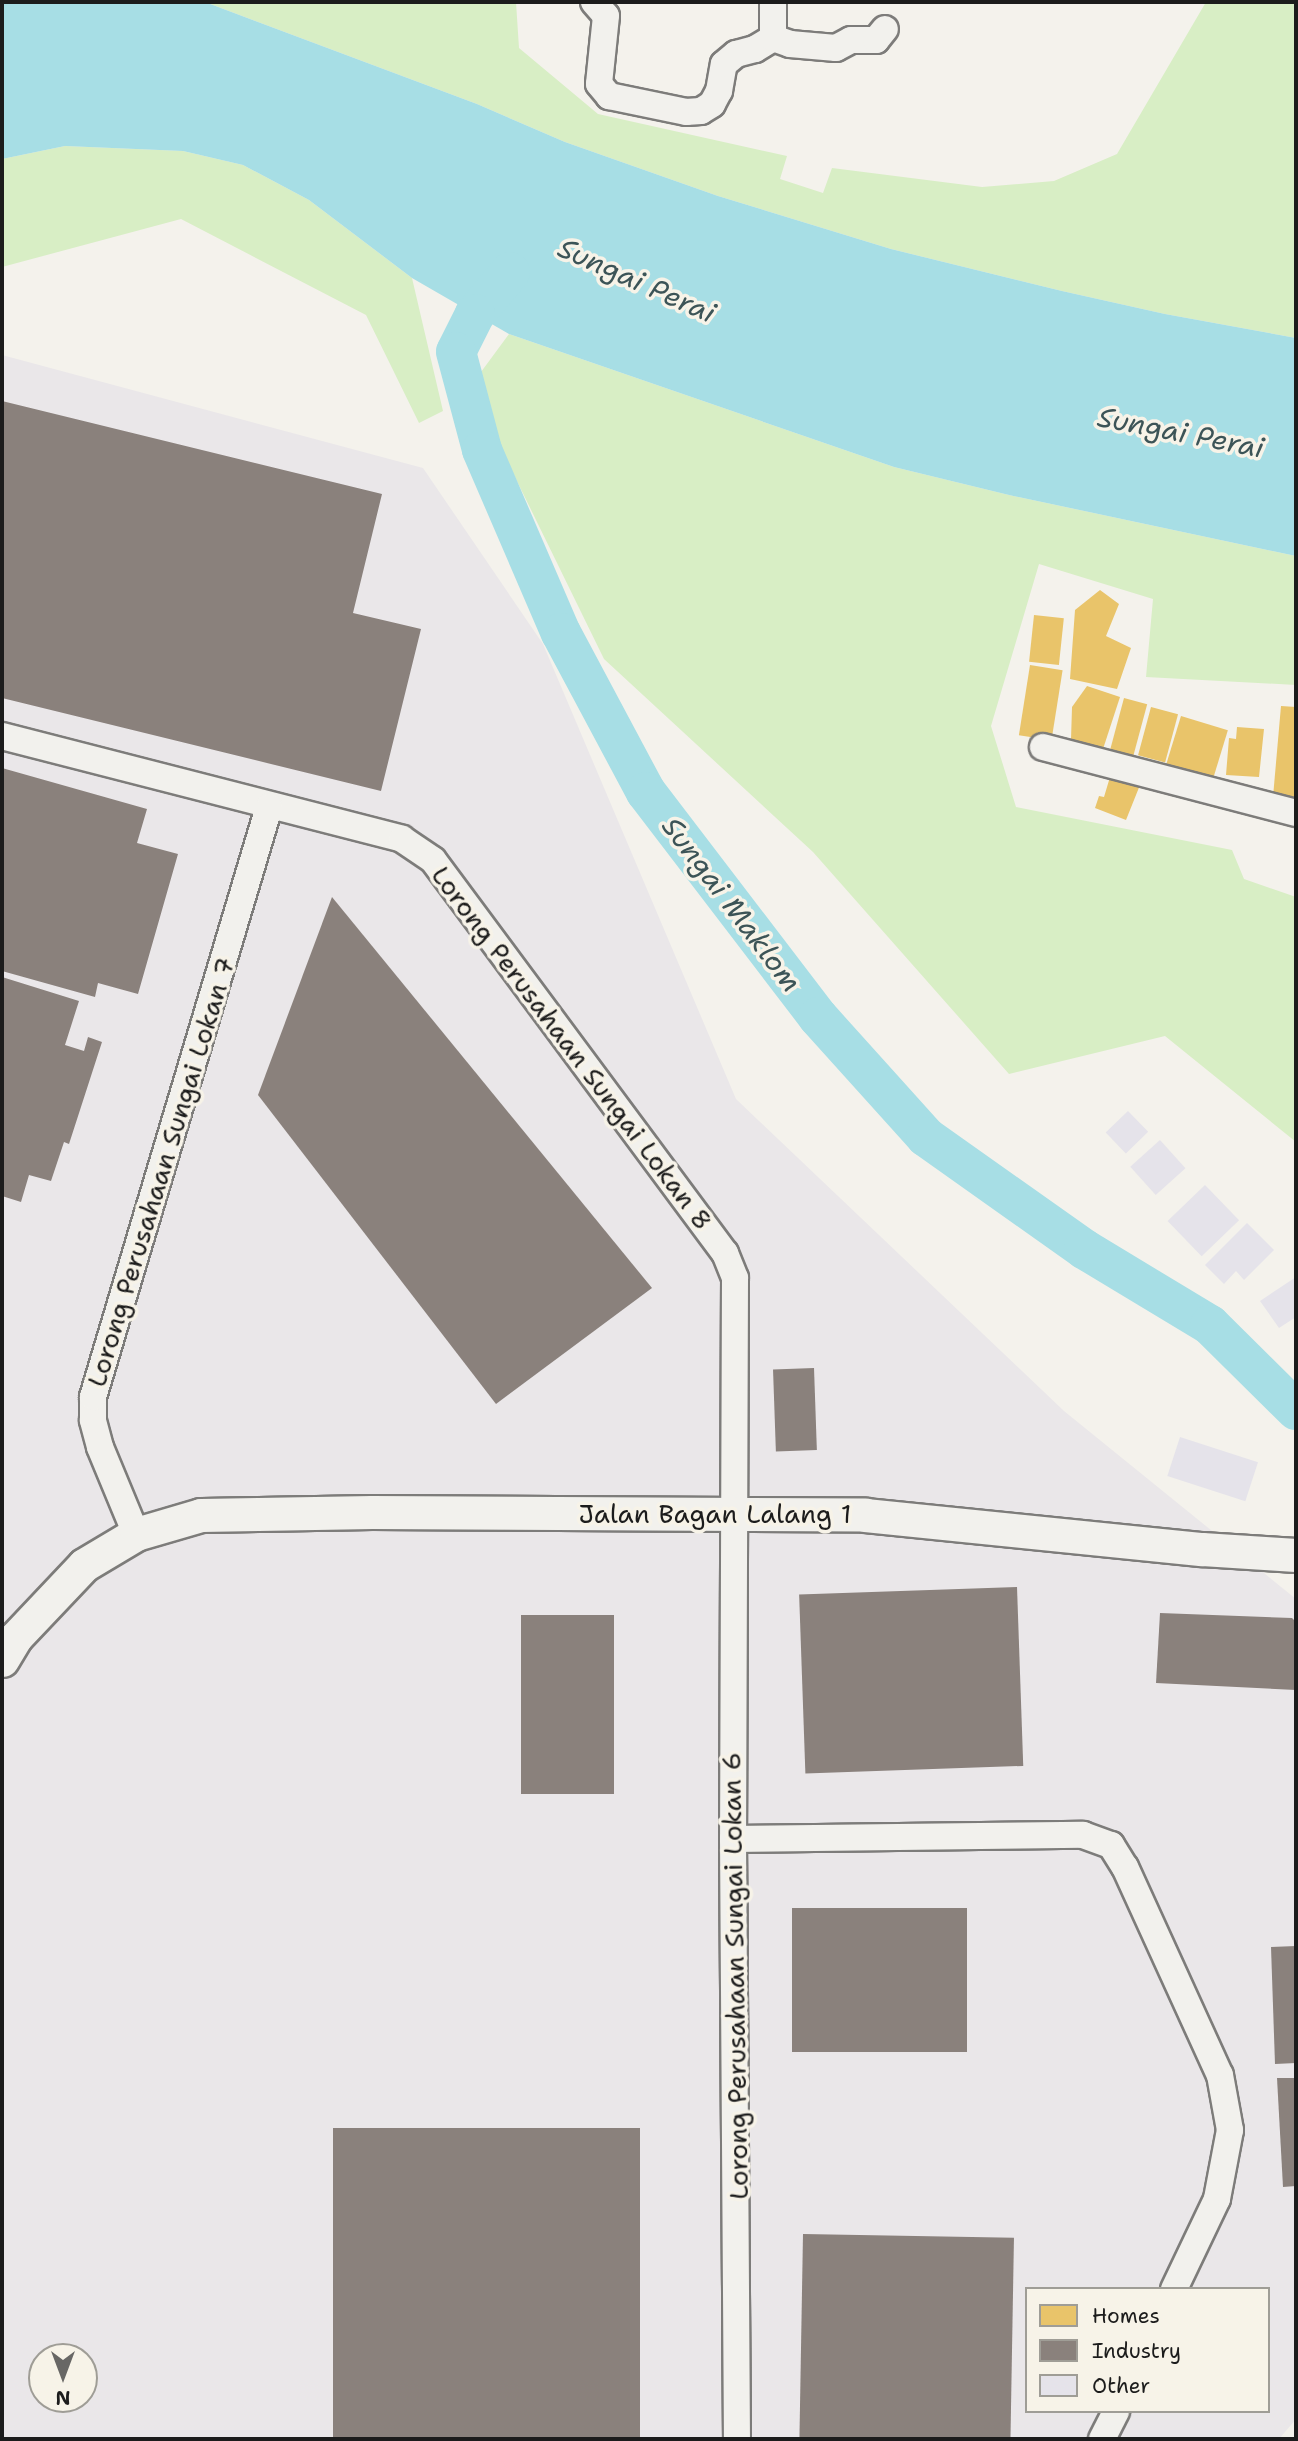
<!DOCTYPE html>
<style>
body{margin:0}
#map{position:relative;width:1298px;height:2441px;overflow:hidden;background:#f4f2ec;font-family:"Shantell Sans",sans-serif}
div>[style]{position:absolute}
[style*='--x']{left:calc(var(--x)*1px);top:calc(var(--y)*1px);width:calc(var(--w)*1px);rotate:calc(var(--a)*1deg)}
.built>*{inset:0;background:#eae7e9}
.green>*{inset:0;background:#d8eec5}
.water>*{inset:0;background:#a7dee5}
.homes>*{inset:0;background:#e9c46a;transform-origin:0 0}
.industry>*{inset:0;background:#8a817c;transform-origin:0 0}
.river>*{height:40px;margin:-20px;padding:0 20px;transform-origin:20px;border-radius:20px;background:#a7dee5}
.building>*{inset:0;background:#e5e3ea;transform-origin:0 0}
.roads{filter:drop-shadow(2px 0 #7d7c7a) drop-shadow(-2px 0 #7d7c7a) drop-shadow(0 2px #7d7c7a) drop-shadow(0 -2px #7d7c7a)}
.minor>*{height:26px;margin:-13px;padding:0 13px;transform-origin:13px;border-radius:13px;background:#f2f1ed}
.major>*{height:33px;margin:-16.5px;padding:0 16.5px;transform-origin:16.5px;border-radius:16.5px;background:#f2f1ed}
span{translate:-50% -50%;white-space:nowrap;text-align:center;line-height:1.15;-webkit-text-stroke:7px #f7f3e8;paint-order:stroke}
.street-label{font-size:26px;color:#1c1c1c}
.water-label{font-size:28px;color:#3c5457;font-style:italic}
.frame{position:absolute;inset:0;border:4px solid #1c1c1c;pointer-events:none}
.legend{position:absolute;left:1025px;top:2287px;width:245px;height:126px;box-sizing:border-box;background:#f7f3e8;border:2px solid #9f9d96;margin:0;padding:9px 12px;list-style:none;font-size:21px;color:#1c1c1c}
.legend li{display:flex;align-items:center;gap:14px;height:35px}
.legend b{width:35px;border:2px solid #9f9d96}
.north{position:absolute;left:28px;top:2343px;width:70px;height:70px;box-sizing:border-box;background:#f7f3e8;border:2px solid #9f9d96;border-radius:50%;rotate:180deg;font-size:19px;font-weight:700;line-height:28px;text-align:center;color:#1c1c1c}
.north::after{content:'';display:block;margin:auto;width:24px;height:32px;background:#686765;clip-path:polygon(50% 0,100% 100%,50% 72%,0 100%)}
</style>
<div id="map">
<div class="built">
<i style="clip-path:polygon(evenodd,2px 355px,423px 468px,543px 644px,736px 1099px,1064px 1411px,1296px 1599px,1296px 2419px,1279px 2439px,2px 2439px,2px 355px,1027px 2289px,1268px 2289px,1268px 2411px,1027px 2411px,1027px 2289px,2px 355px,42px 2357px,84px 2357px,84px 2399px,42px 2399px,42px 2357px)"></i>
</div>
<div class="green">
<i style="clip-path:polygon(205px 2px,516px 2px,519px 48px,598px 114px,787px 156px,780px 179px,823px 193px,832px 168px,982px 187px,1054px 181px,1117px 154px,1206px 2px,1296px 2px,1296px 338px,1165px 314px,1062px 291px,891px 249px,718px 196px,565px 142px,477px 104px)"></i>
<i style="clip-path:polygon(65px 146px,183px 151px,243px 165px,309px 200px,412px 278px,443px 411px,419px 423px,366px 315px,181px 219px,2px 267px,2px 159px)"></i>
<i style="clip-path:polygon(509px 334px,894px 467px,1009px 495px,1296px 556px,1296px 685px,1146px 677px,1153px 599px,1039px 564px,991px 726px,1016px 807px,1232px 850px,1244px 879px,1296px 897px,1296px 1142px,1165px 1036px,1009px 1074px,813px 852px,604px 659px,491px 428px,481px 372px)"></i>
</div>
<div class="water">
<i style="clip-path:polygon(24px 2px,205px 2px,477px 104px,565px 142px,718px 196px,891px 249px,1062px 291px,1165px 314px,1296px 338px,1296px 556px,1009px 495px,894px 467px,509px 334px,412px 278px,309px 200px,243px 165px,183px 151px,65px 146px,2px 159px,2px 4px)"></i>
</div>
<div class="homes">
<i style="clip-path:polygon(1100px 590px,1119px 604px,1106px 636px,1131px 648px,1117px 689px,1070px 679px,1075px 610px)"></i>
<i style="left:1034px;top:615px;width:30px;height:47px;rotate:6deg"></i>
<i style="left:1030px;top:665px;width:33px;height:71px;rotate:9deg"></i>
<i style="clip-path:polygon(1087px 686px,1120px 697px,1103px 749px,1071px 739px,1072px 707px)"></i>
<i style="left:1124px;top:698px;width:24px;height:55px;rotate:15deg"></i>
<i style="clip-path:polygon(1281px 706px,1296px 707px,1296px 799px,1273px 797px)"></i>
<i style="left:1151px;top:707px;width:28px;height:50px;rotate:15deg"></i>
<i style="left:1181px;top:716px;width:49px;height:59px;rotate:17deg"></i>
<i style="clip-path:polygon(1237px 727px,1264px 729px,1259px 777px,1226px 775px,1229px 738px,1236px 739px)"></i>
<i style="clip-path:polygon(1110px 777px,1140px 785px,1126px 820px,1095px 808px,1099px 796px,1104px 797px)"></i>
</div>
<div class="industry">
<i style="clip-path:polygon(2px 401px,382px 494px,353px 613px,421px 629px,381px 791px,2px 698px)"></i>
<i style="clip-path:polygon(2px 768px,147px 809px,137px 843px,178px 854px,138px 994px,98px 983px,95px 997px,2px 971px)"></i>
<i style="clip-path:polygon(332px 897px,652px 1288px,496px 1404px,258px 1095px)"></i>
<i style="clip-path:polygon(2px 977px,79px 1001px,65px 1045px,84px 1051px,88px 1037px,102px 1042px,69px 1144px,64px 1142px,51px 1181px,29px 1175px,21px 1202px,2px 1196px)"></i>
<i style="left:814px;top:1368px;width:82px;height:41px;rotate:88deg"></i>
<i style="left:1017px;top:1587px;width:179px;height:218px;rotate:88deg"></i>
<i style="clip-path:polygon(1160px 1613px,1292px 1618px,1296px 1622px,1296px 1690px,1156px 1683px)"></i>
<i style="left:614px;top:1615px;width:179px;height:93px;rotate:90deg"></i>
<i style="left:792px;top:1908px;width:175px;height:144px"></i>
<i style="clip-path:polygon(1296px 1946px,1296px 2063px,1275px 2064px,1271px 1947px)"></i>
<i style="clip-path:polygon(1277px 2078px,1296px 2078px,1296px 2186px,1283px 2187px)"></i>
<i style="left:333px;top:2128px;width:307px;height:311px"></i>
<i style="left:803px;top:2234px;width:211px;height:205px;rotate:1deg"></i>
</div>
<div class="river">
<i style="--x:510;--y:272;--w:55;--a:129.8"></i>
<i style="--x:475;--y:314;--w:42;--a:116.6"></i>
<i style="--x:456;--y:352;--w:101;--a:75.1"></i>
<i style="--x:482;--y:450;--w:199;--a:66.7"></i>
<i style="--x:561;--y:633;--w:180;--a:61.9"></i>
<i style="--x:646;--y:792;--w:283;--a:52.6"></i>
<i style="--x:818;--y:1017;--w:161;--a:48"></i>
<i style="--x:926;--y:1137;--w:194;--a:35.3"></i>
<i style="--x:1084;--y:1249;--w:147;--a:31.1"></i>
<i style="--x:1210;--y:1325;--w:121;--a:44.7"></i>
</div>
<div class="building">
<i style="left:1128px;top:1111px;width:29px;height:31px;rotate:46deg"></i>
<i style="left:1160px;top:1140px;width:38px;height:40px;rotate:48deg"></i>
<i style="left:1205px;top:1185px;width:49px;height:52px;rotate:46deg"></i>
<i style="clip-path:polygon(1247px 1223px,1274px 1250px,1244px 1280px,1236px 1271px,1224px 1284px,1205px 1265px)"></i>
<i style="clip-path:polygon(1296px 1277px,1296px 1317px,1279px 1328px,1260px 1301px)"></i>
<i style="left:1180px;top:1437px;width:82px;height:41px;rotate:18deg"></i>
</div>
<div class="roads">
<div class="minor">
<i style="--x:594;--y:2;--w:18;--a:49"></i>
<i style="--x:606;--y:16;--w:68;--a:95.9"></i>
<i style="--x:599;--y:84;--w:16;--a:50"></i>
<i style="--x:609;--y:96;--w:79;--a:11.7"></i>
<i style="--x:686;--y:112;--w:15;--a:-4"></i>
<i style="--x:701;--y:111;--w:13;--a:-32"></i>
<i style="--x:712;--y:104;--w:15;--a:-62"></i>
<i style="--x:719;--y:91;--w:27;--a:-80"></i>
<i style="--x:724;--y:64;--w:16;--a:-40"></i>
<i style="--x:736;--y:54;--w:20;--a:-15"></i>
<i style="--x:755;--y:49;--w:21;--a:-31"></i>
<i style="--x:773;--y:38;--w:18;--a:19"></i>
<i style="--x:790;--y:44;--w:46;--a:5"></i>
<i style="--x:836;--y:48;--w:17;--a:-28"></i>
<i style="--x:851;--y:40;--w:25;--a:0"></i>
<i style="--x:876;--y:40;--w:14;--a:-51"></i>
<i style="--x:773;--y:38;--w:36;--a:-90"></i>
<i style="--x:2;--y:736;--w:413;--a:14.4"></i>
<i style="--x:402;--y:839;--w:37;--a:34"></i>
<i style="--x:433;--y:860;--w:490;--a:53.4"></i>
<i style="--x:725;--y:1253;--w:27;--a:68"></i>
<i style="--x:735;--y:1278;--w:561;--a:90.2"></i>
<i style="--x:733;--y:1839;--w:600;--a:89.62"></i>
<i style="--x:1043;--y:747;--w:261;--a:14.6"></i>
<i style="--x:136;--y:1534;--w:94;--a:-112.5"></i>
<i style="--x:100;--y:1447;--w:28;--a:-105"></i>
<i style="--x:93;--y:1420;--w:23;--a:-90"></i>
<i style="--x:93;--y:1397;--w:616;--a:-73.39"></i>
<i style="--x:733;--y:1839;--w:350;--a:-0.7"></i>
<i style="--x:1083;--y:1835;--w:30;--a:20"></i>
<i style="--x:1111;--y:1845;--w:26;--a:58"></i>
<i style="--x:1125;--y:1867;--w:229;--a:65.5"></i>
<i style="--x:1220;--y:2075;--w:56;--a:79.7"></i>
<i style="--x:1230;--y:2130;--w:70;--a:100.7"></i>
<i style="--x:1217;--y:2199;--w:100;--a:115.5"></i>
<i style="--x:1102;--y:2439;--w:31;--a:-63"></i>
</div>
<div class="major">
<i style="--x:2;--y:1660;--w:26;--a:-59"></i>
<i style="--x:15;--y:1638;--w:100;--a:-46.6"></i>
<i style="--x:84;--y:1565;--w:61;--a:-30.8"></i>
<i style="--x:136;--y:1534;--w:68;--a:-16.3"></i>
<i style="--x:201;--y:1515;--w:171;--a:-1"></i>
<i style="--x:372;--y:1512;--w:493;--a:0.3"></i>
<i style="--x:865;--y:1515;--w:339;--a:5.8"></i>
<i style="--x:1202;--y:1549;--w:94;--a:3.7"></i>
</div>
</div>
<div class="street-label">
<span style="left:572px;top:1048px;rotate:53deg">Lorong Perusahaan Sungai Lokan 8</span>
<span style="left:161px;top:1172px;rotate:-73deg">Lorong Perusahaan Sungai Lokan 7</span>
<span style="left:715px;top:1514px">Jalan Bagan Lalang 1</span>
<span style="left:735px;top:1976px;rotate:-91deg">Lorong Perusahaan Sungai Lokan 6</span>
</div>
<div class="water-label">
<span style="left:637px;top:280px;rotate:24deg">Sungai Perai</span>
<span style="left:1181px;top:432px;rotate:11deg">Sungai Perai</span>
<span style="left:732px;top:904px;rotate:53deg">Sungai Maklom</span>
</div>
<div class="frame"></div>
<ul class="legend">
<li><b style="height:19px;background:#e9c46a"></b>Homes</li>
<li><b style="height:19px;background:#8a817c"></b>Industry</li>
<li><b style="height:19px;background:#e5e3ea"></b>Other</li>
</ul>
<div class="north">N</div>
</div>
